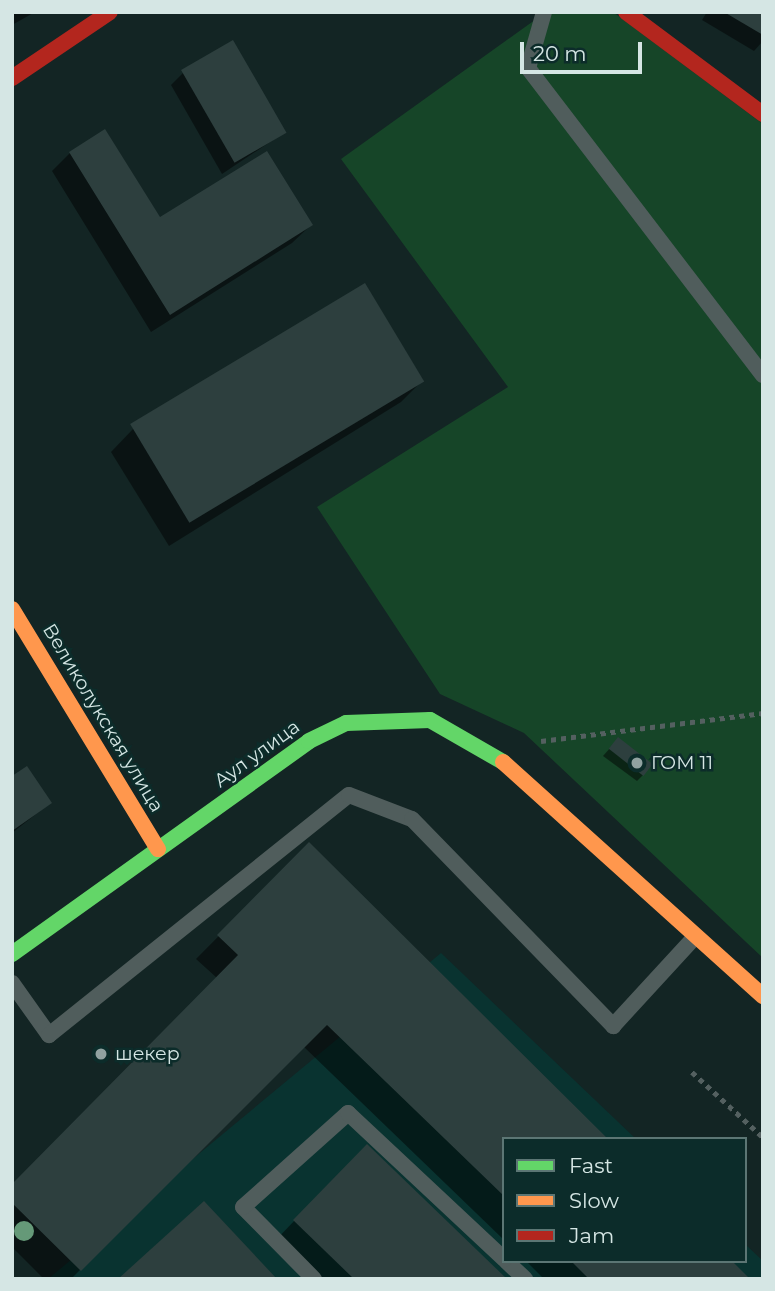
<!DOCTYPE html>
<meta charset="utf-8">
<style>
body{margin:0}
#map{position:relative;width:775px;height:1291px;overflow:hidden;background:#132524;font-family:Montserrat,sans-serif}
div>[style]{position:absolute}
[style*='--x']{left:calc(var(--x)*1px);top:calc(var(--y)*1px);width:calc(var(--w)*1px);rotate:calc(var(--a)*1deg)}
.built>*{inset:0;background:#093330}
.green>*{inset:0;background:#164528}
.shadow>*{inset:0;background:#0007}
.building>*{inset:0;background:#2d3f3e;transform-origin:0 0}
.path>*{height:4.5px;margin-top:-2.25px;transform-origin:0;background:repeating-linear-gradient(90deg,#546060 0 5px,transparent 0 10px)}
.lane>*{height:16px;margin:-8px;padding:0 8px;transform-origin:8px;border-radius:8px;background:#505d5c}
.fast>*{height:16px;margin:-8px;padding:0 8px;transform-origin:8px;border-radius:8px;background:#63d668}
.slow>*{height:16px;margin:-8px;padding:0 8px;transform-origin:8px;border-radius:8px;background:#ff974d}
.jam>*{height:16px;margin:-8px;padding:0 8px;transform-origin:8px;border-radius:8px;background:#b3261e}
.trees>*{width:20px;height:20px;margin:-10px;border-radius:50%;background:#659978}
.dots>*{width:19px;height:19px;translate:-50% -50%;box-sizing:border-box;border:4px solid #0c2c2a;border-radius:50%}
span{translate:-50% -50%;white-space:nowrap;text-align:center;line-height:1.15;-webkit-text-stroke:5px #0c2c2a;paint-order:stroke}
.street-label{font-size:19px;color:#d5e6e4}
.poi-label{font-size:19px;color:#d5e6e4}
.left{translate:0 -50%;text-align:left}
.frame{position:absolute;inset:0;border:14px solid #d5e6e4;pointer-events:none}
.legend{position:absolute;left:502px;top:1137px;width:245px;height:126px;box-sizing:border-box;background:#0c2c2a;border:2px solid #5c7674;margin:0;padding:9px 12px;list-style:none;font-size:21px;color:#d5e6e4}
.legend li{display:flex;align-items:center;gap:14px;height:35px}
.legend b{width:35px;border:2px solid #5c7674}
.scale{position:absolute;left:520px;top:42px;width:122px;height:32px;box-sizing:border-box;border:4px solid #d5e6e4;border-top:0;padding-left:9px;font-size:21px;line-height:24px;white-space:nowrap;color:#d5e6e4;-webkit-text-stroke:5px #0c2c2a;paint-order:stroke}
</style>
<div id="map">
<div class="built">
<i style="clip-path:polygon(441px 953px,636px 1139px,504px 1139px,504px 1261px,745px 1261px,745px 1244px,763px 1261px,763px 1279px,48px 1279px)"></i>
</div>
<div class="green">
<i style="clip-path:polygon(546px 12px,613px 12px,763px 124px,763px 958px,524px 733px,440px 694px,317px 507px,508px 387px,341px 159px)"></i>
</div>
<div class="shadow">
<i style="clip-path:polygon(12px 12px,35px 12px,12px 25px)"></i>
<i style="clip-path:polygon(707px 12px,763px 12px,763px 41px,754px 51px,702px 20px)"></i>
<i style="clip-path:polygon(184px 72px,285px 132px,222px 174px,171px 85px)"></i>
<i style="clip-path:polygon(70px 153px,160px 220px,311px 225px,292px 243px,151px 332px,52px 171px)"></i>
<i style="clip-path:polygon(365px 286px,423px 380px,401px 402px,169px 546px,111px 452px,133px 429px)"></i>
<i style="clip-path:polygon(618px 739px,643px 775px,637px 781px,603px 756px)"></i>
<i style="clip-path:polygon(12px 778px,50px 803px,12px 833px)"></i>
<i style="clip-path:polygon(309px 845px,504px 1139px,504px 1240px,303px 1046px,71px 1279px,44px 1279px,12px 1247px,12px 1186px,217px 978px,196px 959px)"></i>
<i style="clip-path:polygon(345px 1168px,504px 1279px,309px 1279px,272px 1244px)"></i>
<i style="clip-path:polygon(526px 1261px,730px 1261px,747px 1279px,544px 1279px)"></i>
</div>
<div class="building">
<i style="clip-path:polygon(724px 12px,763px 12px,763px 35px)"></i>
<i style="left:233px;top:40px;width:107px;height:60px;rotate:60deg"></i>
<i style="clip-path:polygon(105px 129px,160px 217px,267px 151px,313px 225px,170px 315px,69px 152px)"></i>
<i style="left:365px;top:283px;width:115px;height:274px;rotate:59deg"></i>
<i style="left:618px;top:737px;width:44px;height:15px;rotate:38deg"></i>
<i style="clip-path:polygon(27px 766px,52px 803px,12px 831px,12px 776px)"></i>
<i style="clip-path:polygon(309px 842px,608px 1139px,504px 1139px,504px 1196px,327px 1025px,81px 1271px,12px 1203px,12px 1184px,238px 955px,217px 935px)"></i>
<i style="clip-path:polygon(367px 1144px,507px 1279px,354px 1279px,293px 1220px)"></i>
<i style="clip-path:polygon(204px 1201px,277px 1279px,118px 1279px)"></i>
<i style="clip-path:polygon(571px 1261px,732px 1261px,750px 1279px,589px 1279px)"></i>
</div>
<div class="path">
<i style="--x:541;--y:741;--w:224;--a:-7.2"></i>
<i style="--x:692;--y:1072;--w:96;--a:42.5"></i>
</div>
<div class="lane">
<i style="--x:544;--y:12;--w:58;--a:105.9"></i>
<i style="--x:528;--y:68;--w:387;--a:52.6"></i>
<i style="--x:12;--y:983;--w:64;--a:54.6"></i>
<i style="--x:49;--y:1035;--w:384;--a:-38.7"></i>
<i style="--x:349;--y:795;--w:67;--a:20.9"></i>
<i style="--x:412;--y:819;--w:289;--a:45.8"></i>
<i style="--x:613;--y:1026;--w:120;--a:-47.4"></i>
<i style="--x:506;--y:1261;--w:26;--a:43"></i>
<i style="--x:314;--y:1279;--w:101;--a:-134.6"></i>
<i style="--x:243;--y:1207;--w:141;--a:-41.8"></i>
<i style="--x:348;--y:1113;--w:214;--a:43.1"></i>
</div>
<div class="fast">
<i style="--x:12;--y:954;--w:365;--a:-35.6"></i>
<i style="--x:309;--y:741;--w:41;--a:-25.9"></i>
<i style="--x:346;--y:723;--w:84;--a:-2"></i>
<i style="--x:430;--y:720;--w:84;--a:29.9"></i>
</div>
<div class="slow">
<i style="--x:12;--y:609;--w:281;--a:58.7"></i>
<i style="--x:503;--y:762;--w:350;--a:42"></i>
</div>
<div class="jam">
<i style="--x:626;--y:12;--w:171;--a:36.7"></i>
<i style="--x:12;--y:78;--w:118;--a:-34"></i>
</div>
<div class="trees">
<i style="left:24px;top:1231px"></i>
</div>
<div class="dots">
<i style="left:637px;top:763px;background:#91a2a1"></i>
<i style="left:101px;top:1054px;background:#91a2a1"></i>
</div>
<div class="street-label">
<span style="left:103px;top:718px;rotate:59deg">Великолукская улица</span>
<span style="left:257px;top:754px;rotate:-36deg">Аул улица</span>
</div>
<div class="poi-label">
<span class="left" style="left:651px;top:763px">ГОМ 11</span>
<span class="left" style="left:115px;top:1054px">шекер</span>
</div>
<div class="frame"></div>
<ul class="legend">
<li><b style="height:9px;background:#63d668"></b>Fast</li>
<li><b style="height:9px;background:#ff974d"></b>Slow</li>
<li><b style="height:9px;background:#b3261e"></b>Jam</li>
</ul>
<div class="scale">20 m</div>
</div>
